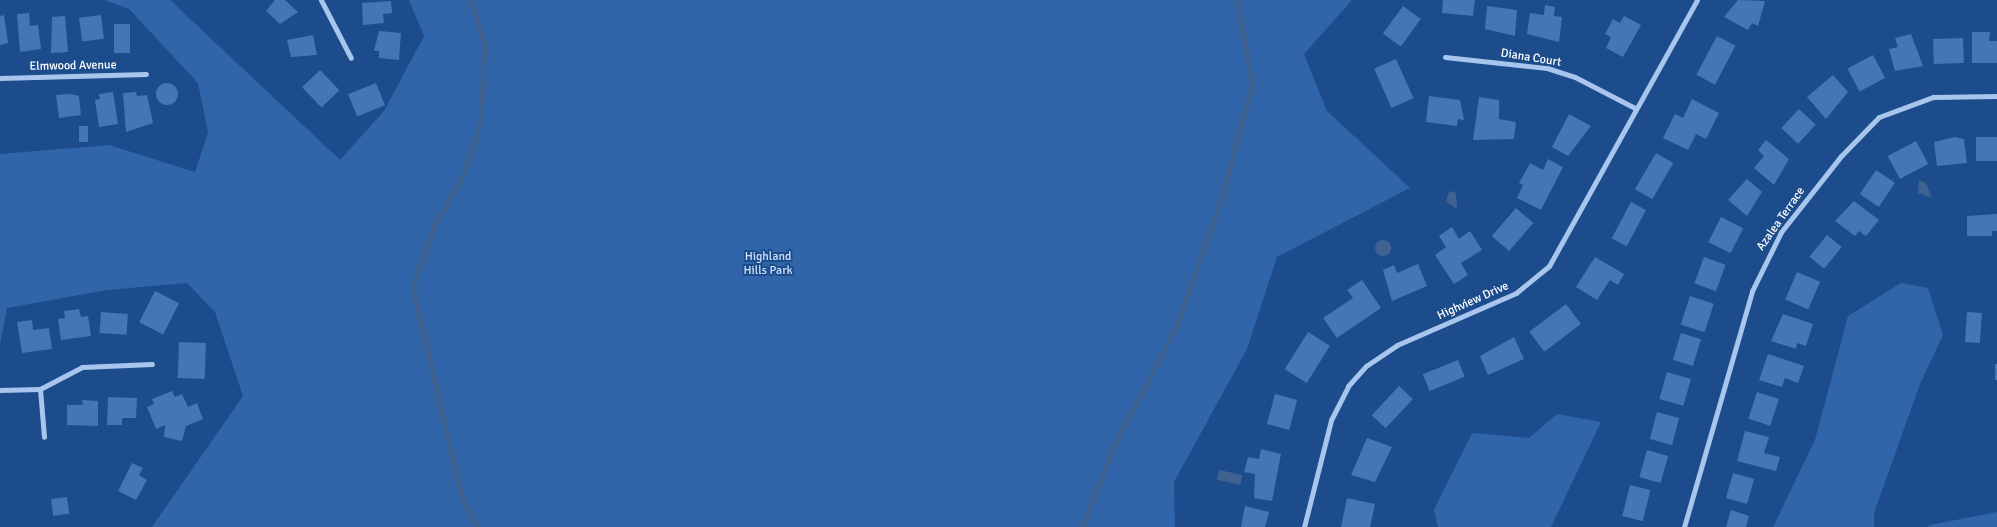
<!DOCTYPE html>
<style>
body{margin:0}
#map{position:relative;width:1997px;height:527px;overflow:hidden;background:#1c4c8b;font-family:Signika,sans-serif}
div>[style]{position:absolute}
[style*='--x']{left:calc(var(--x)*1px);top:calc(var(--y)*1px);width:calc(var(--w)*1px);rotate:calc(var(--a)*1deg)}
.green>*{inset:0;background:#3065a9}
.water>*{inset:0;background:#406291;transform-origin:0 0}
.round{border-radius:50%}
.stream>*{height:4.5px;margin:-2.25px;padding:0 2.25px;transform-origin:2.25px;border-radius:2.25px;background:#406291}
.building>*{inset:0;background:#4575b3;transform-origin:0 0}
.street>*{height:5px;margin:-2.5px;padding:0 2.5px;transform-origin:2.5px;border-radius:2.5px;background:#a8c6ed}
span{translate:-50% -50%;white-space:nowrap;text-align:center;line-height:1.15;-webkit-text-stroke:4px #1c4c8b;paint-order:stroke}
.street-label{font-size:12px;color:#fff}
.park-label{font-size:12px;color:#cee1f9}
</style>
<div id="map">
<div class="green">
<i style="clip-path:polygon(104px 0,170px 0,340px 160px,384px 111px,424px 36px,409px 0,1352px 0,1304px 54px,1327px 111px,1410px 188px,1277px 257px,1247px 349px,1174px 482px,1175px 527px,152px 527px,243px 396px,215px 312px,187px 283px,107px 290px,7px 308px,0 345px,0 154px,109px 145px,195px 172px,208px 133px,198px 83px,129px 9px)"></i>
<i style="clip-path:polygon(1901px 283px,1928px 288px,1943px 335px,1920px 384px,1874px 513px,1874px 527px,1773px 527px,1815px 440px,1848px 316px)"></i>
<i style="clip-path:polygon(1557px 414px,1601px 422px,1551px 527px,1438px 527px,1434px 510px,1472px 433px,1529px 438px)"></i>
<i style="clip-path:polygon(1997px 512px,1997px 527px,1927px 527px,1930px 525px)"></i>
</div>
<div class="water">
<i style="clip-path:polygon(1919px 180px,1926px 183px,1932px 198px,1918px 193px)"></i>
<i style="clip-path:polygon(1449px 191px,1456px 193px,1457px 209px,1446px 202px)"></i>
<i class="round" style="left:1375px;top:240px;width:16px;height:16px"></i>
<i style="left:1219px;top:470px;width:24px;height:10px;rotate:12deg"></i>
</div>
<div class="stream">
<i style="--x:471;--y:0;--w:47;--a:72.7"></i>
<i style="--x:485;--y:45;--w:77;--a:93"></i>
<i style="--x:481;--y:122;--w:56;--a:107.8"></i>
<i style="--x:464;--y:175;--w:58;--a:120.1"></i>
<i style="--x:435;--y:225;--w:66;--a:109.5"></i>
<i style="--x:413;--y:287;--w:216;--a:76.9"></i>
<i style="--x:462;--y:497;--w:34;--a:63"></i>
<i style="--x:1082;--y:527;--w:87;--a:-68.4"></i>
<i style="--x:1114;--y:446;--w:134;--a:-62.5"></i>
<i style="--x:1176;--y:327;--w:132;--a:-70.5"></i>
<i style="--x:1220;--y:203;--w:122;--a:-74.8"></i>
<i style="--x:1252;--y:85;--w:86;--a:-100"></i>
</div>
<div class="building">
<i style="clip-path:polygon(275px 0,285px 0,298px 12px,280px 24px,266px 11px)"></i>
<i style="clip-path:polygon(1443px 0,1475px 0,1473px 16px,1442px 13px)"></i>
<i style="clip-path:polygon(1738px 0,1765px 1px,1758px 26px,1752px 23px,1748px 30px,1724px 17px)"></i>
<i style="clip-path:polygon(391px 1px,392px 13px,383px 14px,384px 23px,363px 25px,362px 3px)"></i>
<i style="clip-path:polygon(1545px 5px,1555px 7px,1554px 16px,1562px 17px,1559px 42px,1527px 34px,1530px 13px,1544px 15px)"></i>
<i style="left:1403px;top:6px;width:22px;height:34px;rotate:36deg"></i>
<i style="clip-path:polygon(1487px 6px,1517px 10px,1515px 36px,1485px 29px)"></i>
<i style="clip-path:polygon(29px 13px,30px 26px,38px 25px,41px 49px,20px 52px,17px 14px)"></i>
<i style="clip-path:polygon(4px 15px,8px 43px,0 45px,0 16px)"></i>
<i style="left:101px;top:15px;width:24px;height:22px;rotate:83deg"></i>
<i style="clip-path:polygon(65px 16px,68px 52px,51px 53px,52px 17px)"></i>
<i style="clip-path:polygon(1624px 16px,1641px 25px,1623px 57px,1606px 48px,1611px 37px,1605px 34px,1613px 19px,1620px 23px)"></i>
<i style="left:114px;top:24px;width:16px;height:29px"></i>
<i style="clip-path:polygon(379px 31px,401px 33px,399px 60px,379px 58px,379px 51px,374px 51px)"></i>
<i style="clip-path:polygon(1972px 32px,1990px 32px,1989px 41px,1997px 41px,1997px 63px,1972px 63px)"></i>
<i style="clip-path:polygon(1911px 34px,1923px 66px,1895px 71px,1889px 49px,1898px 47px,1895px 38px)"></i>
<i style="clip-path:polygon(313px 35px,317px 55px,291px 57px,287px 40px)"></i>
<i style="left:1717px;top:36px;width:21px;height:44px;rotate:28deg"></i>
<i style="left:1963px;top:38px;width:25px;height:30px;rotate:88deg"></i>
<i style="left:1873px;top:55px;width:26px;height:29px;rotate:62deg"></i>
<i style="left:1396px;top:59px;width:43px;height:24px;rotate:66deg"></i>
<i style="left:320px;top:70px;width:28px;height:25px;rotate:46deg"></i>
<i style="clip-path:polygon(1833px 75px,1848px 92px,1826px 119px,1807px 97px)"></i>
<i style="left:376px;top:83px;width:24px;height:30px;rotate:68deg"></i>
<i class="round" style="left:156px;top:83px;width:22px;height:22px"></i>
<i style="clip-path:polygon(113px 92px,118px 124px,99px 127px,95px 100px,100px 99px,99px 94px)"></i>
<i style="clip-path:polygon(136px 92px,137px 96px,147px 95px,153px 123px,126px 132px,123px 93px)"></i>
<i style="clip-path:polygon(70px 94px,79px 96px,81px 115px,59px 118px,56px 95px)"></i>
<i style="clip-path:polygon(1429px 96px,1460px 100px,1464px 120px,1458px 119px,1457px 126px,1426px 122px)"></i>
<i style="clip-path:polygon(1479px 97px,1499px 100px,1499px 119px,1516px 122px,1514px 139px,1473px 140px)"></i>
<i style="clip-path:polygon(1692px 99px,1719px 113px,1706px 139px,1696px 134px,1688px 150px,1663px 138px,1675px 114px,1683px 118px)"></i>
<i style="left:1799px;top:109px;width:23px;height:26px;rotate:43deg"></i>
<i style="clip-path:polygon(1569px 114px,1591px 126px,1568px 156px,1552px 147px)"></i>
<i style="left:79px;top:126px;width:9px;height:16px"></i>
<i style="clip-path:polygon(1955px 137px,1964px 139px,1967px 163px,1937px 166px,1934px 142px)"></i>
<i style="left:1997px;top:137px;width:24px;height:21px;rotate:90deg"></i>
<i style="clip-path:polygon(1766px 140px,1789px 159px,1774px 185px,1754px 168px,1764px 156px,1758px 150px)"></i>
<i style="left:1916px;top:141px;width:26px;height:32px;rotate:62deg"></i>
<i style="left:1656px;top:153px;width:20px;height:42px;rotate:30deg"></i>
<i style="clip-path:polygon(1548px 159px,1563px 167px,1541px 210px,1517px 198px,1523px 185px,1519px 183px,1530px 163px,1543px 170px)"></i>
<i style="left:1876px;top:170px;width:23px;height:29px;rotate:34deg"></i>
<i style="clip-path:polygon(1747px 179px,1762px 192px,1747px 216px,1728px 200px)"></i>
<i style="clip-path:polygon(1854px 201px,1879px 220px,1866px 236px,1859px 231px,1855px 236px,1835px 221px)"></i>
<i style="left:1631px;top:202px;width:17px;height:41px;rotate:28deg"></i>
<i style="left:1516px;top:208px;width:23px;height:37px;rotate:41deg"></i>
<i style="clip-path:polygon(1997px 214px,1997px 231px,1992px 231px,1992px 236px,1967px 236px,1967px 216px)"></i>
<i style="left:1721px;top:217px;width:25px;height:28px;rotate:27deg"></i>
<i style="clip-path:polygon(1452px 227px,1459px 239px,1470px 231px,1482px 250px,1461px 263px,1468px 275px,1454px 284px,1435px 255px,1446px 247px,1439px 236px)"></i>
<i style="left:1827px;top:235px;width:19px;height:28px;rotate:39deg"></i>
<i style="clip-path:polygon(1595px 257px,1624px 274px,1618px 285px,1610px 280px,1597px 300px,1576px 287px)"></i>
<i style="left:1704px;top:257px;width:23px;height:28px;rotate:20deg"></i>
<i style="clip-path:polygon(1418px 264px,1427px 286px,1392px 301px,1383px 270px,1394px 265px,1397px 273px)"></i>
<i style="left:1797px;top:272px;width:25px;height:30px;rotate:23deg"></i>
<i style="clip-path:polygon(1362px 280px,1381px 308px,1337px 338px,1323px 318px,1353px 298px,1347px 290px)"></i>
<i style="left:155px;top:291px;width:27px;height:35px;rotate:27deg"></i>
<i style="left:1690px;top:296px;width:25px;height:30px;rotate:18deg"></i>
<i style="left:1566px;top:304px;width:25px;height:46px;rotate:53deg"></i>
<i style="clip-path:polygon(79px 309px,81px 317px,88px 316px,91px 336px,61px 340px,58px 319px,65px 318px,64px 311px)"></i>
<i style="left:101px;top:312px;width:27px;height:21px;rotate:4deg"></i>
<i style="left:1967px;top:312px;width:15px;height:30px;rotate:4deg"></i>
<i style="clip-path:polygon(1783px 314px,1813px 324px,1806px 346px,1797px 343px,1796px 349px,1771px 341px)"></i>
<i style="clip-path:polygon(32px 320px,33px 330px,49px 328px,52px 349px,22px 353px,17px 322px)"></i>
<i style="left:1308px;top:332px;width:26px;height:44px;rotate:32deg"></i>
<i style="left:1681px;top:333px;width:21px;height:28px;rotate:17deg"></i>
<i style="clip-path:polygon(1514px 337px,1524px 359px,1488px 375px,1480px 356px)"></i>
<i style="left:179px;top:342px;width:27px;height:36px;rotate:2deg"></i>
<i style="clip-path:polygon(1768px 354px,1804px 366px,1798px 383px,1785px 378px,1782px 387px,1759px 380px)"></i>
<i style="left:1458px;top:360px;width:18px;height:38px;rotate:68deg"></i>
<i style="left:1995px;top:364px;width:2px;height:16px"></i>
<i style="left:1667px;top:372px;width:25px;height:28px;rotate:16deg"></i>
<i style="left:1399px;top:386px;width:19px;height:40px;rotate:43deg"></i>
<i style="clip-path:polygon(172px 391px,175px 397px,182px 394px,188px 407px,197px 403px,203px 419px,186px 426px,182px 441px,164px 437px,165px 425px,156px 429px,147px 407px,154px 404px,152px 399px)"></i>
<i style="left:1757px;top:392px;width:23px;height:28px;rotate:18deg"></i>
<i style="left:1275px;top:394px;width:23px;height:31px;rotate:15deg"></i>
<i style="clip-path:polygon(108px 397px,137px 398px,136px 418px,122px 418px,122px 425px,107px 425px)"></i>
<i style="clip-path:polygon(82px 400px,98px 401px,98px 426px,67px 425px,67px 405px,83px 405px)"></i>
<i style="left:1657px;top:412px;width:23px;height:28px;rotate:15deg"></i>
<i style="clip-path:polygon(1745px 431px,1769px 437px,1764px 453px,1780px 457px,1776px 471px,1737px 461px)"></i>
<i style="clip-path:polygon(1367px 438px,1392px 447px,1375px 482px,1351px 475px)"></i>
<i style="clip-path:polygon(1261px 449px,1281px 454px,1272px 501px,1254px 498px,1255px 474px,1244px 472px,1248px 457px,1259px 459px)"></i>
<i style="left:1647px;top:450px;width:22px;height:28px;rotate:16deg"></i>
<i style="clip-path:polygon(132px 463px,143px 468px,139px 475px,147px 480px,136px 500px,118px 491px)"></i>
<i style="left:1733px;top:473px;width:22px;height:26px;rotate:16deg"></i>
<i style="left:1630px;top:485px;width:21px;height:32px;rotate:14deg"></i>
<i style="left:67px;top:497px;width:17px;height:16px;rotate:83deg"></i>
<i style="clip-path:polygon(1347px 498px,1375px 504px,1370px 527px,1341px 527px)"></i>
<i style="clip-path:polygon(1245px 506px,1269px 512px,1265px 527px,1241px 527px)"></i>
<i style="clip-path:polygon(1731px 510px,1749px 516px,1746px 527px,1726px 527px)"></i>
</div>
<div class="street">
<i style="--x:321;--y:0;--w:65;--a:62.7"></i>
<i style="--x:1445;--y:57;--w:103;--a:6.2"></i>
<i style="--x:1547;--y:68;--w:29;--a:18"></i>
<i style="--x:1575;--y:77;--w:68;--a:27.3"></i>
<i style="--x:0;--y:78;--w:146;--a:-1.6"></i>
<i style="--x:40;--y:389;--w:48;--a:85.2"></i>
<i style="--x:0;--y:390;--w:40;--a:-1.4"></i>
<i style="--x:40;--y:389;--w:47;--a:-27.6"></i>
<i style="--x:82;--y:367;--w:70;--a:-2.5"></i>
<i style="--x:1304;--y:527;--w:110;--a:-75.8"></i>
<i style="--x:1331;--y:420;--w:38;--a:-63"></i>
<i style="--x:1348;--y:386;--w:27;--a:-48"></i>
<i style="--x:1366;--y:366;--w:37;--a:-34"></i>
<i style="--x:1397;--y:345;--w:130;--a:-23.6"></i>
<i style="--x:1516;--y:293;--w:43;--a:-39.3"></i>
<i style="--x:1549;--y:266;--w:304;--a:-60.9"></i>
<i style="--x:1684;--y:527;--w:246;--a:-73.9"></i>
<i style="--x:1752;--y:291;--w:66;--a:-63.8"></i>
<i style="--x:1781;--y:232;--w:97;--a:-51.7"></i>
<i style="--x:1841;--y:156;--w:54;--a:-45.7"></i>
<i style="--x:1879;--y:117;--w:58;--a:-20.3"></i>
<i style="--x:1933;--y:97;--w:64;--a:-0.9"></i>
</div>
<div class="street-label">
<span style="left:1531px;top:58px;rotate:9deg">Diana Court</span>
<span style="left:73px;top:66px;rotate:-1deg">Elmwood Avenue</span>
<span style="left:1781px;top:219px;rotate:-55deg">Azalea Terrace</span>
<span style="left:1473px;top:301px;rotate:-24deg">Highview Drive</span>
</div>
<div class="park-label">
<span style="left:768px;top:264px">Highland<br>Hills Park</span>
</div>
</div>
